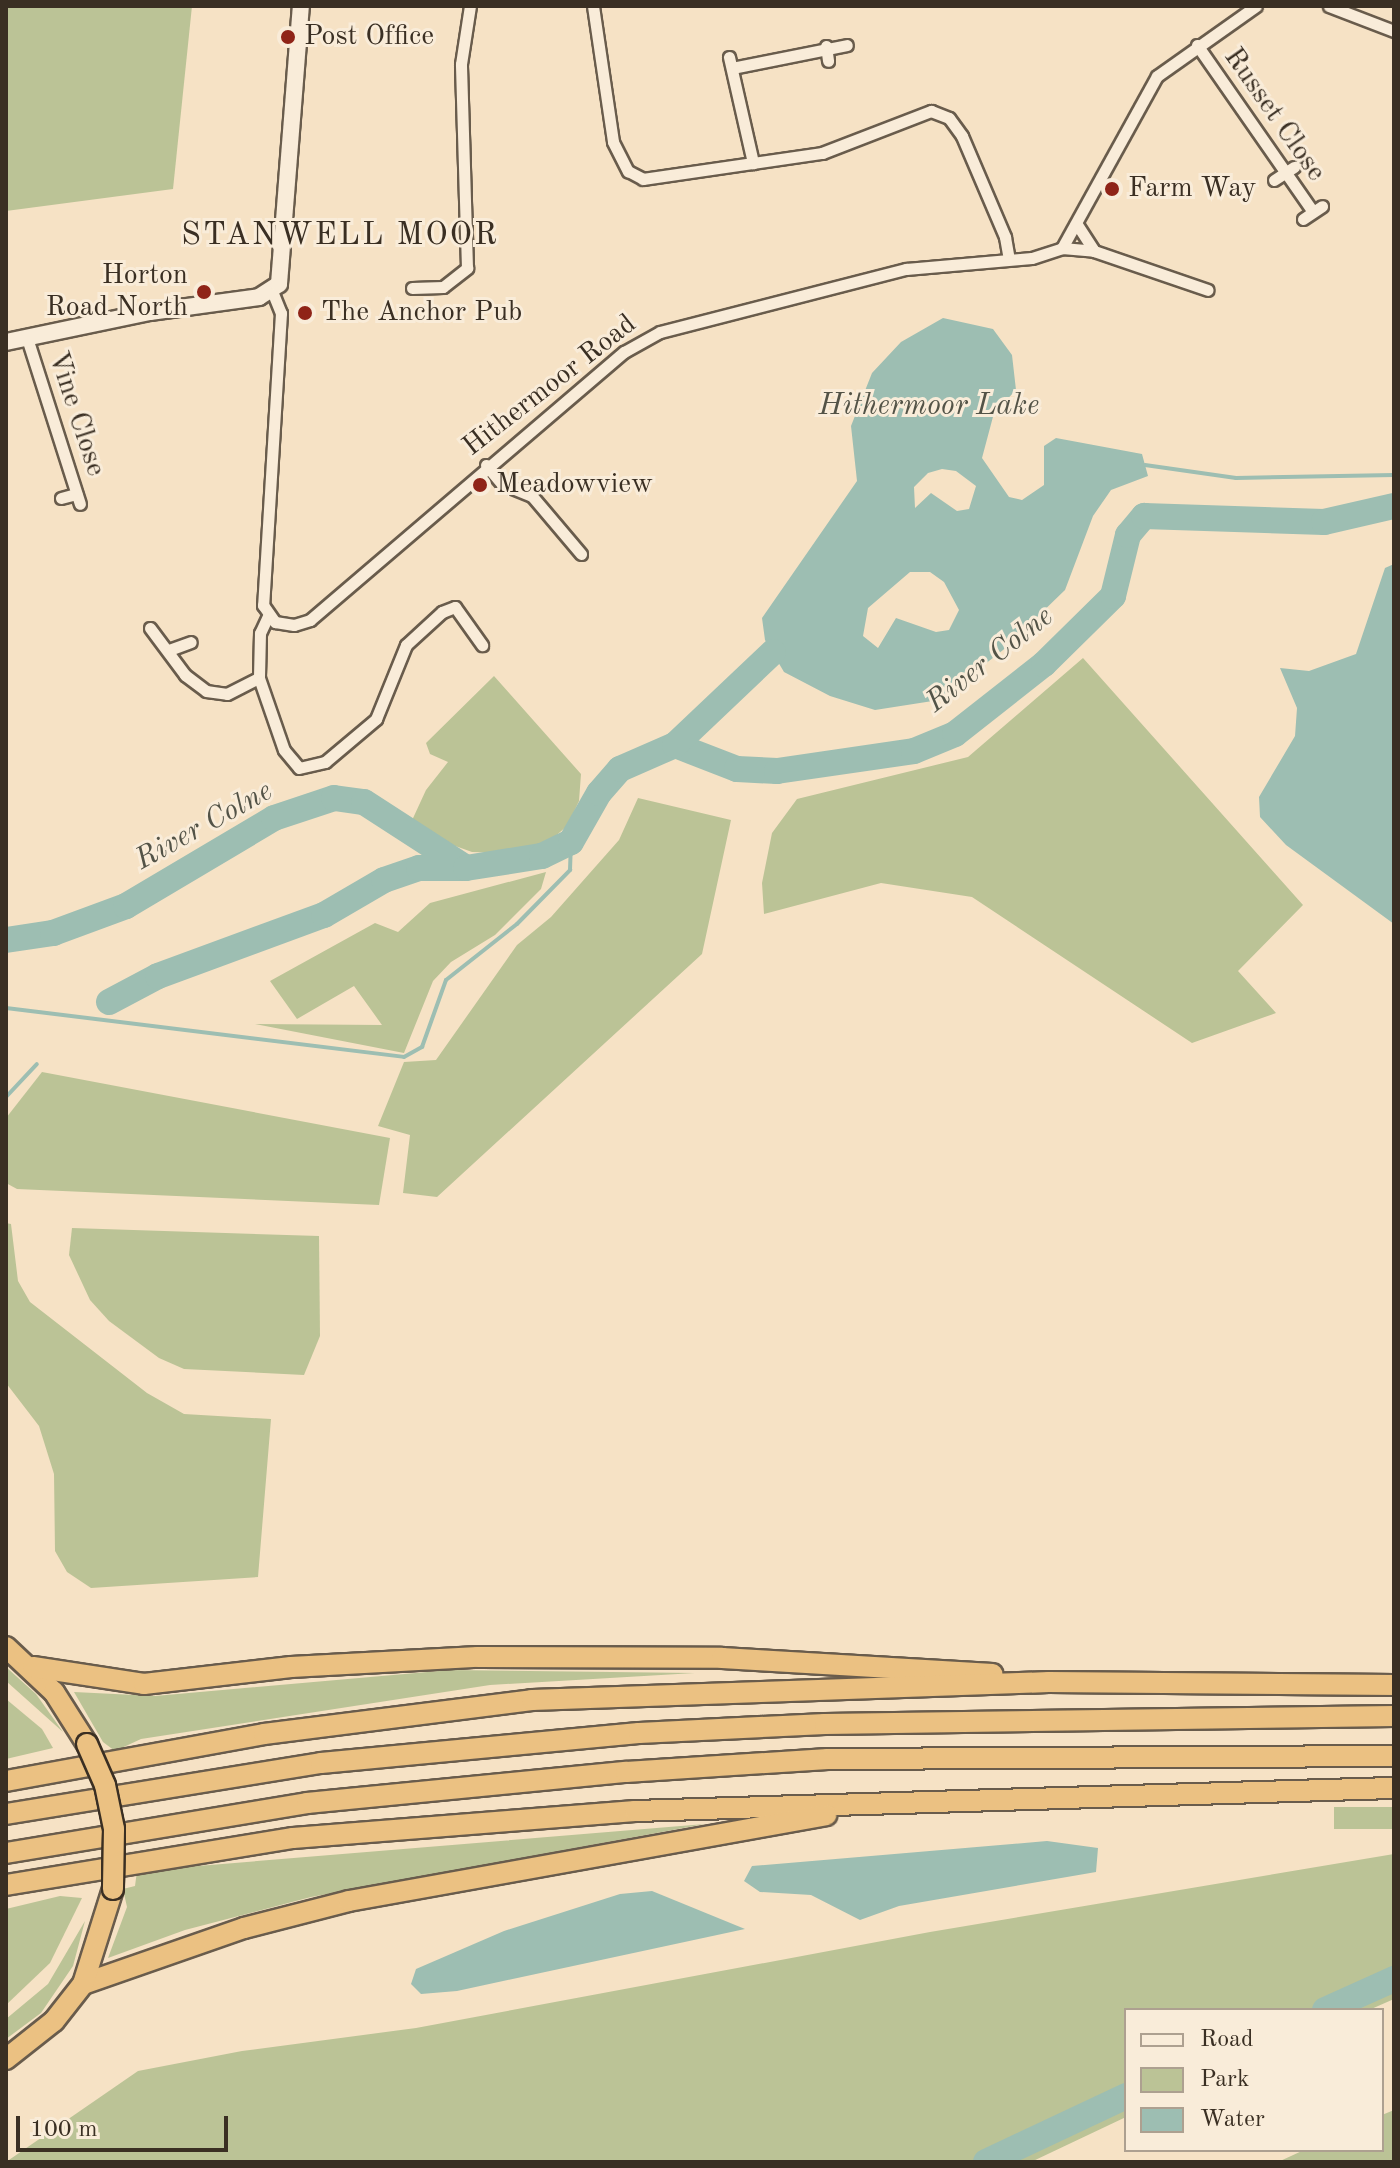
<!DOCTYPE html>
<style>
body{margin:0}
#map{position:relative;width:1400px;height:2168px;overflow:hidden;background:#f6e2c5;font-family:"Old Standard TT",serif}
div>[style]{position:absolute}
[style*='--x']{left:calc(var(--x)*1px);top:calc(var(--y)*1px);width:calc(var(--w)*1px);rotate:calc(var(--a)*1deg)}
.green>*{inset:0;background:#bbc396;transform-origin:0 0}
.water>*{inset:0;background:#9dbeb2}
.stream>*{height:4px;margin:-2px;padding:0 2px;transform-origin:2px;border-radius:2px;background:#9dbeb2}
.river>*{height:26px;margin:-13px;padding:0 13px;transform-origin:13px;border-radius:13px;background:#9dbeb2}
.roads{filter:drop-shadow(2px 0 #695c4c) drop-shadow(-2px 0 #695c4c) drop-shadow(0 2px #695c4c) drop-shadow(0 -2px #695c4c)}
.street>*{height:11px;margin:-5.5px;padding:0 5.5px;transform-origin:5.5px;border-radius:5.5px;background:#f9ecd9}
.secondary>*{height:16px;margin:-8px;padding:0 8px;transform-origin:8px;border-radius:8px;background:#f9ecd9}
.highway>*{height:20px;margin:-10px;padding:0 10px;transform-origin:10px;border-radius:10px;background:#ebc182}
.bridges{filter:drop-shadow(2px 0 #3a2f23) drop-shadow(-2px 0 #3a2f23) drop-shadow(0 2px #3a2f23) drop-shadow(0 -2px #3a2f23)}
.highway-bridge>*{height:20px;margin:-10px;padding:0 10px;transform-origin:10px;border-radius:10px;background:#ebc182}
.dots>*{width:22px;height:22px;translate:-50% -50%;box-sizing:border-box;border:4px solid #f9ecd9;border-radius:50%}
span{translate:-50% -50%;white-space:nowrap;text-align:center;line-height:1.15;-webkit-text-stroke:6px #f9ecd9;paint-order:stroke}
.poi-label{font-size:28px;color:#3a2f23}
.left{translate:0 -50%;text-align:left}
.right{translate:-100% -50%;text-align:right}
.street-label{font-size:28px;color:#3a2f23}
.water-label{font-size:30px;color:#535347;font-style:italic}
.quarter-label{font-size:32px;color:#3a2f23;letter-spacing:2px}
.frame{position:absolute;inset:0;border:8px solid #3a2f23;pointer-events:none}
.legend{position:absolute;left:1124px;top:2008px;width:260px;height:144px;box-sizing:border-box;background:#f9ecd9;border:2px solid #ada090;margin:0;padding:10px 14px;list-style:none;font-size:24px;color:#3a2f23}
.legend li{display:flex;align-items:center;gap:16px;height:40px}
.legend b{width:40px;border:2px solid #ada090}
.scale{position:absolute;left:16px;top:2116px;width:212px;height:36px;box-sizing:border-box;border:4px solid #3a2f23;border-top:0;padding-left:10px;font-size:24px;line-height:28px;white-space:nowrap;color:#3a2f23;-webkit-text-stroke:6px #f9ecd9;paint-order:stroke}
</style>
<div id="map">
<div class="green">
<i style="clip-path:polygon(6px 6px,192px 6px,173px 189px,6px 211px)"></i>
<i style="clip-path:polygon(1083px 658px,1303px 905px,1238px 971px,1276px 1013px,1192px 1043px,972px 897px,881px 883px,764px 914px,762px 883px,772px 833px,797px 799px,968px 757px)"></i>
<i style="clip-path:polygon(494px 676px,581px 774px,579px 801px,567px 826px,545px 845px,511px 853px,472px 852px,408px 829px,426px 790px,448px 762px,430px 754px,426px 743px)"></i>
<i style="clip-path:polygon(638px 798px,731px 820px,702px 954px,437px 1197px,403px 1193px,410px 1135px,378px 1126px,404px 1062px,436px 1060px,517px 945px,551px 917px,619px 840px)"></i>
<i style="clip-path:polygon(546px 872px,541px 889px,495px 935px,451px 962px,433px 981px,404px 1053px,255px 1024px,382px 1025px,354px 986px,297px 1019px,270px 981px,375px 923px,398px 932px,430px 903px)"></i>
<i style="clip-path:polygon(42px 1072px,390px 1138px,379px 1205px,17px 1189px,6px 1183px,6px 1118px)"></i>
<i style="clip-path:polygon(6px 1223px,11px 1224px,18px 1281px,30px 1302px,147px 1393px,184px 1414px,271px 1419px,258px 1577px,91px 1588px,67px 1572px,55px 1551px,54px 1474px,39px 1426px,6px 1383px)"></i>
<i style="clip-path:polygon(72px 1228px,319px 1236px,320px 1336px,304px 1375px,184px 1369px,159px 1358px,109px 1321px,90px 1300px,69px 1255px)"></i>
<i style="clip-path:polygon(6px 1667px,36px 1694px,63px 1732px,6px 1681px)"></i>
<i style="clip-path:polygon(450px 1670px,695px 1673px,490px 1685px,141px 1739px,115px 1751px,103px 1742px,74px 1692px,155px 1696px)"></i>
<i style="clip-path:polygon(6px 1699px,42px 1729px,53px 1748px,6px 1759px)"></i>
<i style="left:1394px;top:1807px;width:22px;height:60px;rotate:90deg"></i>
<i style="clip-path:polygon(705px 1824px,311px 1897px,185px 1930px,108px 1958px,127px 1907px,123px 1889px,135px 1886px,137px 1871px)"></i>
<i style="clip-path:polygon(1394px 1854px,1394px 1999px,1369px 2010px,1126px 2010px,1126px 2117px,1031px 2162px,6px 2162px,138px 2071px,242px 2051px,416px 2028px,930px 1932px)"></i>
<i style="clip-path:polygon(60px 1896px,82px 1898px,50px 1963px,6px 2005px,6px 1909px)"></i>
<i style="clip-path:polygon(85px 1921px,73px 1966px,41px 2013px,6px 2039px,6px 2019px,48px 1984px)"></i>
<i style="clip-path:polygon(1394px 2110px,1394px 2162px,1278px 2162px,1304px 2150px,1382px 2150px,1382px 2115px)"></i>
</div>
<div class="water">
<i style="clip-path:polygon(evenodd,943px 318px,993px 329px,1012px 355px,1016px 390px,994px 413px,982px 458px,1009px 497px,1022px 500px,1044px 485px,1044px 446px,1056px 438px,1142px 454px,1148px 476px,1111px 490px,1093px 516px,1065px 590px,1003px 650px,939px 700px,875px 710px,830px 696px,784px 672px,765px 640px,762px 618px,857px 481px,851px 426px,872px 373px,901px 342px,943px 318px,942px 469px,956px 471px,976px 486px,969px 509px,957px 511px,931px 493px,915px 508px,914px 487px,928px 473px,942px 469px,943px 318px,910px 572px,930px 572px,944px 582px,959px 610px,949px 630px,936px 632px,896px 618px,878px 648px,863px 636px,868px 608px,910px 572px)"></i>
<i style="clip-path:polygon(1394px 564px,1394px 924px,1286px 845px,1260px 817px,1259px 797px,1295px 736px,1297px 708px,1280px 668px,1309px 671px,1356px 654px,1385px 568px)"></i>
<i style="clip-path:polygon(1047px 1841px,1098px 1848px,1096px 1872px,899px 1906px,860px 1920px,811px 1895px,760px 1892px,744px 1881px,752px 1866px)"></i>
<i style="clip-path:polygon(652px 1891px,745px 1929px,457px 1991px,421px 1994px,411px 1984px,416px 1969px,504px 1931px,620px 1894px)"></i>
</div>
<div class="stream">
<i style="--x:1145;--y:465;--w:92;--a:8.1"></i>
<i style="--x:1236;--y:478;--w:158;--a:-1.1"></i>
<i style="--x:6;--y:1008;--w:401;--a:7"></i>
<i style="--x:404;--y:1057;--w:21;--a:-29"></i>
<i style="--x:422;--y:1047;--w:71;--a:-70.3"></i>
<i style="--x:446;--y:980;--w:90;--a:-38.3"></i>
<i style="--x:517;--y:924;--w:76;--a:-45.5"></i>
<i style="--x:570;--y:870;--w:28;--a:-88"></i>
<i style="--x:6;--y:1097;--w:45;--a:-46.8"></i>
</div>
<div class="river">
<i style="--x:675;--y:745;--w:66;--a:21.2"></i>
<i style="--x:737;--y:769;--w:40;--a:2.9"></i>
<i style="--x:777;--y:771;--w:138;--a:-8.3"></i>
<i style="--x:914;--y:751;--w:44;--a:-22.5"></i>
<i style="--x:955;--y:734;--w:113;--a:-38.2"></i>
<i style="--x:1044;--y:664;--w:97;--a:-44.6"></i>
<i style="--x:1113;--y:596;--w:63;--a:-76.2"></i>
<i style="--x:1128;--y:535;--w:25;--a:-50"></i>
<i style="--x:1144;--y:516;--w:180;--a:1.9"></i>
<i style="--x:1324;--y:522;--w:72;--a:-12.9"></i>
<i style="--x:6;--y:940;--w:48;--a:-8.5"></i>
<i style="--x:53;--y:933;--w:78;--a:-20.3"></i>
<i style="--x:126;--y:906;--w:172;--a:-30.7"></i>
<i style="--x:274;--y:818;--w:63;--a:-18.4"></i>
<i style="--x:334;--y:798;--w:30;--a:8"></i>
<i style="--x:364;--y:802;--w:121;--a:32.9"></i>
<i style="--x:109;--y:1002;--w:55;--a:-28"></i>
<i style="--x:158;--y:976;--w:177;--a:-20.2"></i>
<i style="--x:324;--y:915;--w:69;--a:-30.3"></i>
<i style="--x:384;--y:880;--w:37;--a:-19"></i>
<i style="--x:419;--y:868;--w:47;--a:0"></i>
<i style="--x:466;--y:868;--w:77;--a:-9"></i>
<i style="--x:542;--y:856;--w:32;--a:-26"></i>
<i style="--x:571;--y:842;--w:56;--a:-60.3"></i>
<i style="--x:599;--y:793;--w:32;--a:-49"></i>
<i style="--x:620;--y:769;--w:60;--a:-23.6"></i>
<i style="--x:675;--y:745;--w:135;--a:-43.5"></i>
<i style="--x:1325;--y:2010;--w:76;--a:-24.2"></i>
<i style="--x:986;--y:2162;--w:155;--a:-25.2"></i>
</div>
<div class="roads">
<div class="street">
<i style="--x:593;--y:6;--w:137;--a:81.6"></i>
<i style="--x:613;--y:142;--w:33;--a:63"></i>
<i style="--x:628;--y:171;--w:17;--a:28"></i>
<i style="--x:643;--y:179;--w:181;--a:-8.3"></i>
<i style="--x:822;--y:153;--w:117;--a:-21.1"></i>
<i style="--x:931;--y:111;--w:19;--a:21"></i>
<i style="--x:949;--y:118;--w:22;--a:54"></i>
<i style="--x:962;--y:136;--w:110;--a:66.9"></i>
<i style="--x:1005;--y:237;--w:22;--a:80"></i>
<i style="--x:1329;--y:6;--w:70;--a:21"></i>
<i style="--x:1197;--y:45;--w:203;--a:55.2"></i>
<i style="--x:826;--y:46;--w:15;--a:82"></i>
<i style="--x:729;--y:57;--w:109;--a:77.2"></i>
<i style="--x:732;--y:68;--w:117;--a:-11.3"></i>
<i style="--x:1274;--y:180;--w:24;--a:-33"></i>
<i style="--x:1303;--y:219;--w:23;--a:-34"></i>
<i style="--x:1078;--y:226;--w:30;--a:57"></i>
<i style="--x:1062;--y:248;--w:32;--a:5"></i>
<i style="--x:1094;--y:251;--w:120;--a:18.9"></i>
<i style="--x:412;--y:288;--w:31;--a:-2"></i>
<i style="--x:443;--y:287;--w:31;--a:-38"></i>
<i style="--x:467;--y:268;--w:204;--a:-91.7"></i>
<i style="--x:461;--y:64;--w:59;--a:-81.2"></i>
<i style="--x:272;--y:291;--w:24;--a:68"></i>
<i style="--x:281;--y:313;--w:293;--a:93.5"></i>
<i style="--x:263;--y:605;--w:21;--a:55"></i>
<i style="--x:275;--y:622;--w:19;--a:9"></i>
<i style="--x:294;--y:625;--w:17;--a:-17"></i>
<i style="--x:310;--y:620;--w:413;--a:-40.5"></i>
<i style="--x:624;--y:352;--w:41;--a:-29.1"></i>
<i style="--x:660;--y:332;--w:254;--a:-14.4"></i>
<i style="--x:906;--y:269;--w:126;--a:-5"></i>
<i style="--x:1032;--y:258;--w:32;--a:-18"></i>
<i style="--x:1062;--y:248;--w:196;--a:-61.1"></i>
<i style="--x:1157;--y:76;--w:121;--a:-35.3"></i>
<i style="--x:27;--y:338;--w:174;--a:72.3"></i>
<i style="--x:486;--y:465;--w:25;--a:50"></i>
<i style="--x:502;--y:484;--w:32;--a:22"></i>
<i style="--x:532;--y:496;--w:76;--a:49.8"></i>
<i style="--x:61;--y:498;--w:16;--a:-15"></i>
<i style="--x:268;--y:616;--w:19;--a:115"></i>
<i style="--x:260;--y:633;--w:45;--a:91.3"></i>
<i style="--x:259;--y:678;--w:76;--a:70.9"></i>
<i style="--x:284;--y:750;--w:23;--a:50"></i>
<i style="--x:299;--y:768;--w:27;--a:-13"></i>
<i style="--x:325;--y:762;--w:67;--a:-40.1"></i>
<i style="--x:376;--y:719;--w:80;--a:-67.9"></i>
<i style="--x:406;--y:645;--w:49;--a:-42.5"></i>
<i style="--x:442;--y:612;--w:14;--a:-21"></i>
<i style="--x:455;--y:607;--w:47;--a:54.6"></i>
<i style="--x:150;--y:628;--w:59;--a:53.3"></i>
<i style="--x:185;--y:675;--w:26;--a:37"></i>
<i style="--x:206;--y:691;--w:21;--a:8"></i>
<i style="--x:227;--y:694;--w:36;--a:-27"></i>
<i style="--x:169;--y:650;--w:23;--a:-20"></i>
</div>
<div class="secondary">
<i style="--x:6;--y:342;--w:147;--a:-11.8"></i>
<i style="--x:150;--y:312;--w:110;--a:-7.8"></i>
<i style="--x:259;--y:297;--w:24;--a:-33"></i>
<i style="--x:279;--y:284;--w:279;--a:-85.5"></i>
</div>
<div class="highway">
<i style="--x:6;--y:1647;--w:66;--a:43.2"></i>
<i style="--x:54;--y:1692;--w:62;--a:57.6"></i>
<i style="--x:33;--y:1667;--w:112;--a:8.7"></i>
<i style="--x:144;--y:1684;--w:148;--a:-6.6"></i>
<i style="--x:291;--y:1667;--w:187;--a:-3.1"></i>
<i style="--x:478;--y:1657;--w:244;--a:0.2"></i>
<i style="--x:722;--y:1658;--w:271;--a:3.4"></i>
<i style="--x:6;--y:1781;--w:262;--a:-10.3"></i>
<i style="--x:264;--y:1734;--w:270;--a:-7.2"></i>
<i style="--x:532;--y:1700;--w:517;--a:-1.99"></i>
<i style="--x:1049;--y:1682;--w:345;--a:0.5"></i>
<i style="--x:6;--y:1814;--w:319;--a:-9.2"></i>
<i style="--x:321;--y:1763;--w:319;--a:-5.4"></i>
<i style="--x:639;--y:1733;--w:186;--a:-2.8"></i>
<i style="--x:825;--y:1724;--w:569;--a:-0.81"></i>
<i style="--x:6;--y:1853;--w:305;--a:-9.4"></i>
<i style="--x:307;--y:1803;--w:321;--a:-5.6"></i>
<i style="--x:626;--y:1772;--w:202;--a:-3.7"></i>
<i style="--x:828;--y:1759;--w:566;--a:-0.3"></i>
<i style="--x:6;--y:1885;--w:291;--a:-9.3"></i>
<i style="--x:293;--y:1838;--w:343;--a:-4.5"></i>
<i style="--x:635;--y:1811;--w:759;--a:-1.74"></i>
<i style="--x:83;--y:1984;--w:170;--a:-19.2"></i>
<i style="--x:244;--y:1928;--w:108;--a:-14.4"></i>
<i style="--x:349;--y:1901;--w:485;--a:-10.2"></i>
<i style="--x:6;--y:2059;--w:61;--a:-38.4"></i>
<i style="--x:54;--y:2021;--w:47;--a:-51.9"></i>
<i style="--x:83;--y:1984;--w:100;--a:-72.5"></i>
</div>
</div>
<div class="bridges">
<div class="highway-bridge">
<i style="--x:87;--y:1744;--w:45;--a:66.3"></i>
<i style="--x:105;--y:1785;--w:45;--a:78.4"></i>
<i style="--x:114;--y:1829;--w:60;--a:91"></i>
</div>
</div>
<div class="dots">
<i style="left:288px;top:37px;background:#8f2418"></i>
<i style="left:1112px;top:189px;background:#8f2418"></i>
<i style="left:204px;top:292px;background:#8f2418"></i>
<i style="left:305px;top:313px;background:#8f2418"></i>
<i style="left:480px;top:485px;background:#8f2418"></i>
</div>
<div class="poi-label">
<span class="left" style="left:304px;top:37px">Post Office</span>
<span class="left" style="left:1128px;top:189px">Farm Way</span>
<span class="right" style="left:188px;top:292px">Horton<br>Road North</span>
<span class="left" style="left:321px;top:313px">The Anchor Pub</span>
<span class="left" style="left:496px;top:485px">Meadowview</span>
</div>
<div class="street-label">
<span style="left:1274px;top:115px;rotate:55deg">Russet Close</span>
<span style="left:550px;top:386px;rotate:-38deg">Hithermoor Road</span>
<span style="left:76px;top:414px;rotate:72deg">Vine Close</span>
</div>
<div class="water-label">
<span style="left:929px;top:406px">Hithermoor Lake</span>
<span style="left:990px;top:660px;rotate:-38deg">River Colne</span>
<span style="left:204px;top:826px;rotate:-29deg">River Colne</span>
</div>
<div class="quarter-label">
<span style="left:340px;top:236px">STANWELL MOOR</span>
</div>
<div class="frame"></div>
<ul class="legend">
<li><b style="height:10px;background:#f9ecd9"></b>Road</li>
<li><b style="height:22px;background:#bbc396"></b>Park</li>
<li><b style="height:22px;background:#9dbeb2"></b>Water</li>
</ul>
<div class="scale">100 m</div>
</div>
